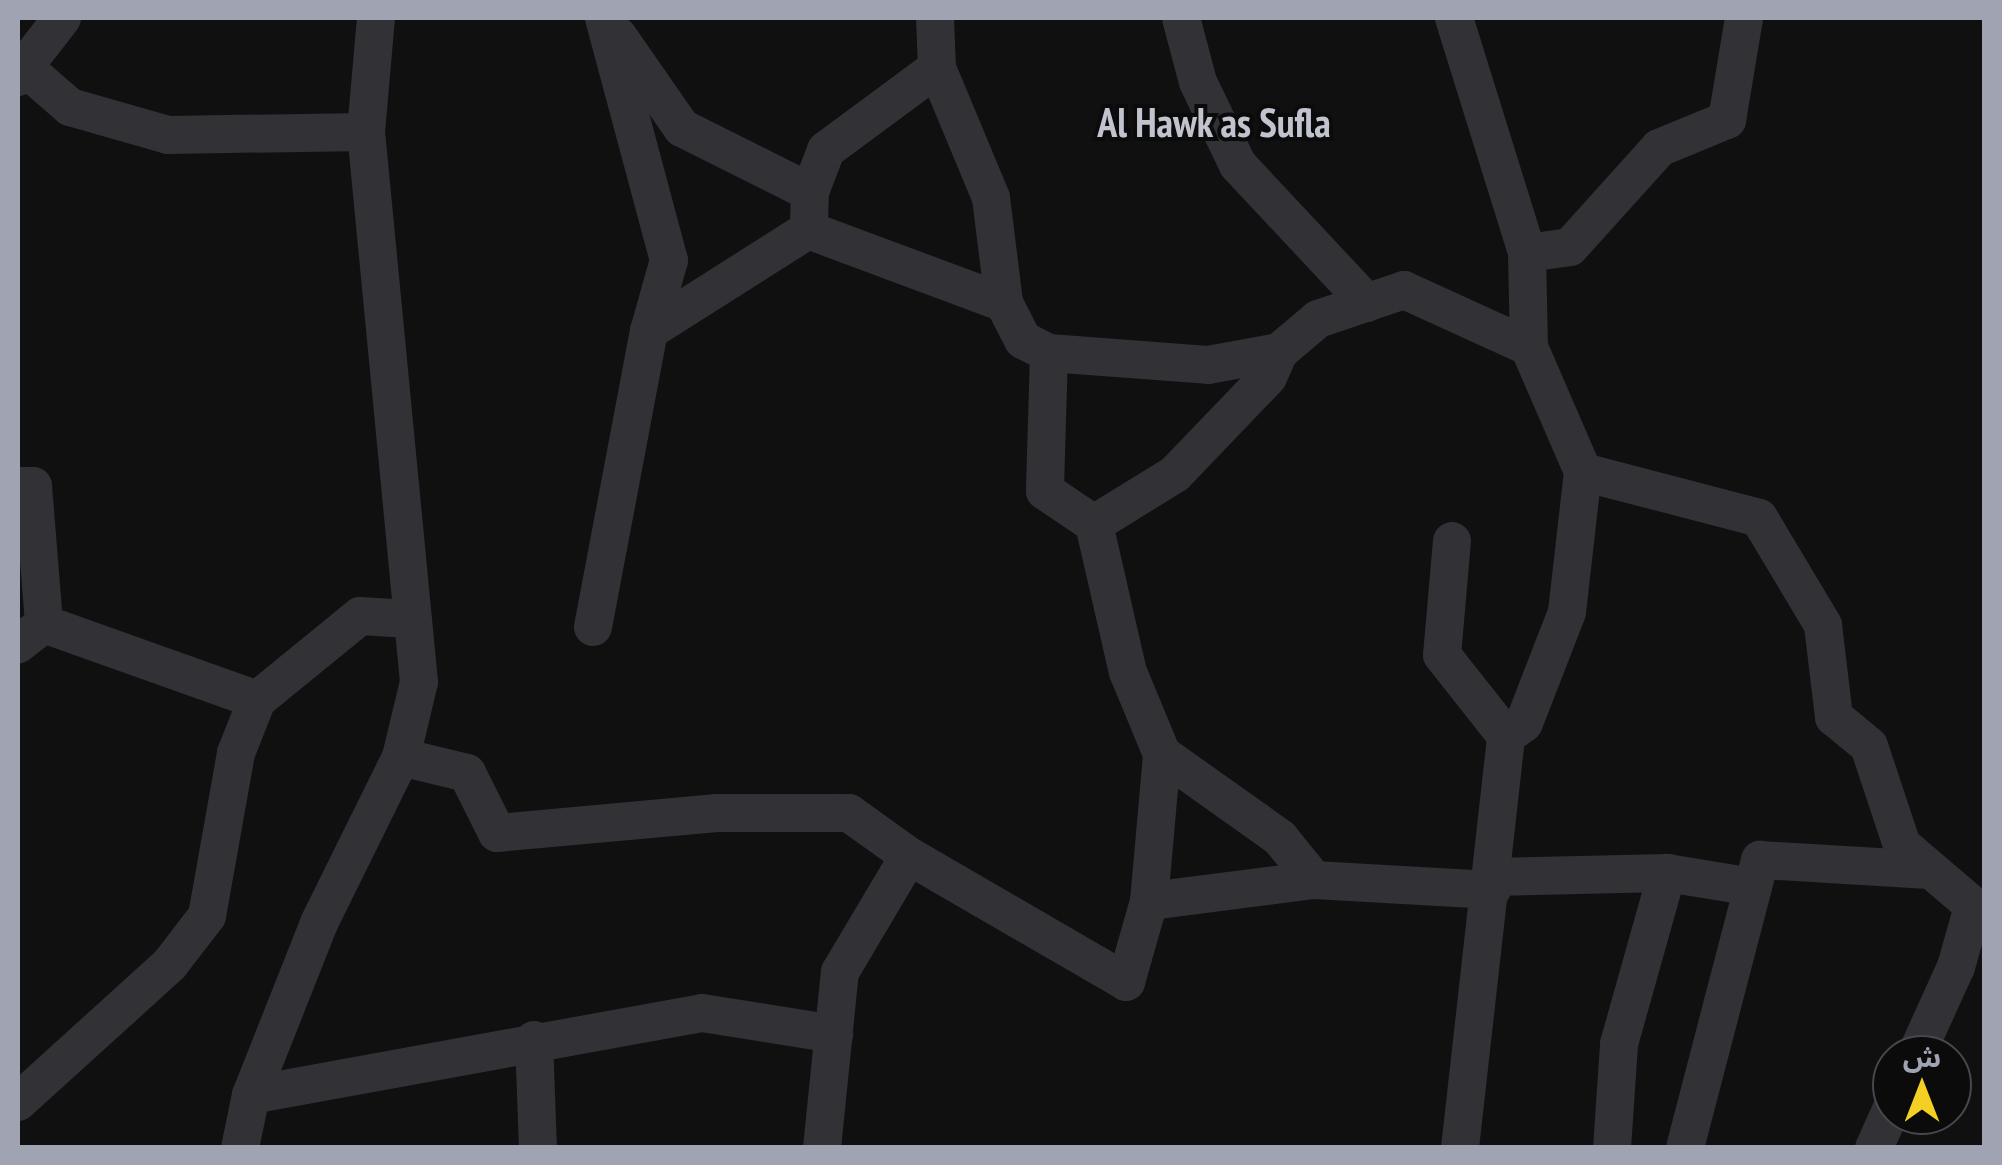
<!DOCTYPE html>
<meta charset="utf-8">
<style>
body{margin:0}
#map{position:relative;width:2002px;height:1165px;overflow:hidden;background:#101011;font-family:"PT Sans Narrow","Noto Sans Arabic",sans-serif}
div>[style]{position:absolute}
[style*='--x']{left:calc(var(--x)*1px);top:calc(var(--y)*1px);width:calc(var(--w)*1px);rotate:calc(var(--a)*1deg)}
.street>*{height:38px;margin:-19px;padding:0 19px;transform-origin:19px;border-radius:19px;background:#313136}
span{translate:-50% -50%;white-space:nowrap;text-align:center;line-height:1.15;-webkit-text-stroke:8px #0b0b0c;paint-order:stroke}
.district-label{font-size:40px;color:#c1c3ce;font-weight:700}
.frame{position:absolute;inset:0;border:20px solid #a0a3b2;pointer-events:none}
.north{position:absolute;left:1872px;top:1035px;width:100px;height:100px;box-sizing:border-box;background:#0b0b0c;border:2px solid #47484e;border-radius:50%;rotate:0deg;font-size:28px;font-weight:700;line-height:40px;text-align:center;color:#a0a3b2}
.north::after{content:'';display:block;margin:auto;width:35px;height:45px;background:#f4d025;clip-path:polygon(50% 0,100% 100%,50% 72%,0 100%)}
</style>
<div id="map">
<div class="street">
<i style="--x:604;--y:18;--w:251;--a:75"></i>
<i style="--x:669;--y:260;--w:74;--a:105.7"></i>
<i style="--x:935;--y:18;--w:50;--a:87.7"></i>
<i style="--x:1181;--y:18;--w:66;--a:75.1"></i>
<i style="--x:1198;--y:82;--w:92;--a:64.3"></i>
<i style="--x:1238;--y:165;--w:189;--a:46.9"></i>
<i style="--x:1454;--y:18;--w:246;--a:72.7"></i>
<i style="--x:1527;--y:253;--w:94;--a:88.8"></i>
<i style="--x:1529;--y:347;--w:136;--a:66.6"></i>
<i style="--x:1583;--y:472;--w:182;--a:14.6"></i>
<i style="--x:1759;--y:518;--w:125;--a:59.1"></i>
<i style="--x:1823;--y:625;--w:93;--a:83.2"></i>
<i style="--x:1834;--y:717;--w:45;--a:39.6"></i>
<i style="--x:1869;--y:746;--w:104;--a:71.6"></i>
<i style="--x:1902;--y:845;--w:108;--a:40.5"></i>
<i style="--x:618;--y:36;--w:112;--a:55.2"></i>
<i style="--x:682;--y:128;--w:143;--a:26.6"></i>
<i style="--x:810;--y:192;--w:25;--a:92"></i>
<i style="--x:24;--y:67;--w:62;--a:-52.2"></i>
<i style="--x:18;--y:77;--w:12;--a:-59"></i>
<i style="--x:24;--y:67;--w:61;--a:41"></i>
<i style="--x:70;--y:107;--w:102;--a:15.9"></i>
<i style="--x:168;--y:135;--w:198;--a:-0.9"></i>
<i style="--x:810;--y:192;--w:45;--a:-69.1"></i>
<i style="--x:826;--y:150;--w:138;--a:-36.5"></i>
<i style="--x:937;--y:68;--w:141;--a:67.4"></i>
<i style="--x:991;--y:198;--w:106;--a:82.9"></i>
<i style="--x:1527;--y:253;--w:43;--a:-7.9"></i>
<i style="--x:1570;--y:247;--w:133;--a:-48"></i>
<i style="--x:1659;--y:148;--w:74;--a:-22.4"></i>
<i style="--x:1727;--y:120;--w:103;--a:-80.5"></i>
<i style="--x:1049;--y:353;--w:138;--a:91.7"></i>
<i style="--x:1045;--y:491;--w:59;--a:34"></i>
<i style="--x:1094;--y:524;--w:95;--a:-31.7"></i>
<i style="--x:1175;--y:474;--w:134;--a:-46.2"></i>
<i style="--x:1268;--y:377;--w:27;--a:-66"></i>
<i style="--x:18;--y:486;--w:15;--a:0"></i>
<i style="--x:33;--y:486;--w:138;--a:85.4"></i>
<i style="--x:44;--y:624;--w:33;--a:142"></i>
<i style="--x:1094;--y:524;--w:152;--a:77.1"></i>
<i style="--x:1128;--y:672;--w:89;--a:67.5"></i>
<i style="--x:1452;--y:541;--w:114;--a:95"></i>
<i style="--x:1442;--y:655;--w:103;--a:51.7"></i>
<i style="--x:44;--y:624;--w:226;--a:19.6"></i>
<i style="--x:593;--y:627;--w:301;--a:-79.3"></i>
<i style="--x:649;--y:331;--w:188;--a:-32.4"></i>
<i style="--x:808;--y:230;--w:209;--a:20.4"></i>
<i style="--x:1004;--y:303;--w:42;--a:62.8"></i>
<i style="--x:1023;--y:340;--w:29;--a:27"></i>
<i style="--x:1049;--y:353;--w:159;--a:4.3"></i>
<i style="--x:1208;--y:365;--w:72;--a:-10.4"></i>
<i style="--x:1279;--y:352;--w:51;--a:-40.2"></i>
<i style="--x:1318;--y:319;--w:91;--a:-18.6"></i>
<i style="--x:1404;--y:290;--w:137;--a:24.5"></i>
<i style="--x:401;--y:757;--w:68;--a:13.6"></i>
<i style="--x:467;--y:773;--w:67;--a:63.4"></i>
<i style="--x:497;--y:833;--w:221;--a:-5.2"></i>
<i style="--x:717;--y:813;--w:132;--a:0"></i>
<i style="--x:849;--y:813;--w:74;--a:35.6"></i>
<i style="--x:909;--y:856;--w:251;--a:30.1"></i>
<i style="--x:1126;--y:982;--w:84;--a:-74.1"></i>
<i style="--x:1493;--y:877;--w:174;--a:-1.3"></i>
<i style="--x:1667;--y:873;--w:87;--a:9.2"></i>
<i style="--x:1314;--y:880;--w:166;--a:172.7"></i>
<i style="--x:1149;--y:901;--w:148;--a:-84.9"></i>
<i style="--x:1162;--y:754;--w:145;--a:35.4"></i>
<i style="--x:1280;--y:838;--w:54;--a:51"></i>
<i style="--x:1314;--y:880;--w:178;--a:3.2"></i>
<i style="--x:534;--y:1040;--w:108;--a:87.9"></i>
<i style="--x:1916;--y:1055;--w:97;--a:-65.6"></i>
<i style="--x:1956;--y:967;--w:59;--a:-74.3"></i>
<i style="--x:251;--y:1095;--w:458;--a:-10.3"></i>
<i style="--x:702;--y:1013;--w:134;--a:9"></i>
<i style="--x:18;--y:1102;--w:205;--a:-42.2"></i>
<i style="--x:170;--y:964;--w:61;--a:-52.4"></i>
<i style="--x:207;--y:916;--w:166;--a:-79.9"></i>
<i style="--x:236;--y:753;--w:57;--a:-68.4"></i>
<i style="--x:257;--y:700;--w:133;--a:-39.2"></i>
<i style="--x:360;--y:616;--w:50;--a:3.4"></i>
<i style="--x:240;--y:1148;--w:54;--a:-78.3"></i>
<i style="--x:251;--y:1095;--w:185;--a:-68.4"></i>
<i style="--x:319;--y:923;--w:185;--a:-63.7"></i>
<i style="--x:401;--y:757;--w:77;--a:-76.5"></i>
<i style="--x:419;--y:682;--w:553;--a:-95.5"></i>
<i style="--x:366;--y:132;--w:114;--a:-85"></i>
<i style="--x:822;--y:1148;--w:177;--a:-84.2"></i>
<i style="--x:840;--y:972;--w:135;--a:-59.3"></i>
<i style="--x:1460;--y:1148;--w:415;--a:-83.6"></i>
<i style="--x:1506;--y:736;--w:22;--a:-36"></i>
<i style="--x:1524;--y:723;--w:119;--a:-68.8"></i>
<i style="--x:1567;--y:612;--w:141;--a:-83.5"></i>
<i style="--x:1612;--y:1148;--w:104;--a:-86.1"></i>
<i style="--x:1619;--y:1044;--w:178;--a:-74.3"></i>
<i style="--x:1685;--y:1148;--w:298;--a:-75.4"></i>
<i style="--x:1760;--y:860;--w:169;--a:3.4"></i>
<i style="--x:1874;--y:1148;--w:44;--a:-65.8"></i>
</div>
<div class="district-label">
<span style="left:1214px;top:122px">Al Hawk as Sufla</span>
</div>
<div class="frame"></div>
<div class="north">ش</div>
</div>
